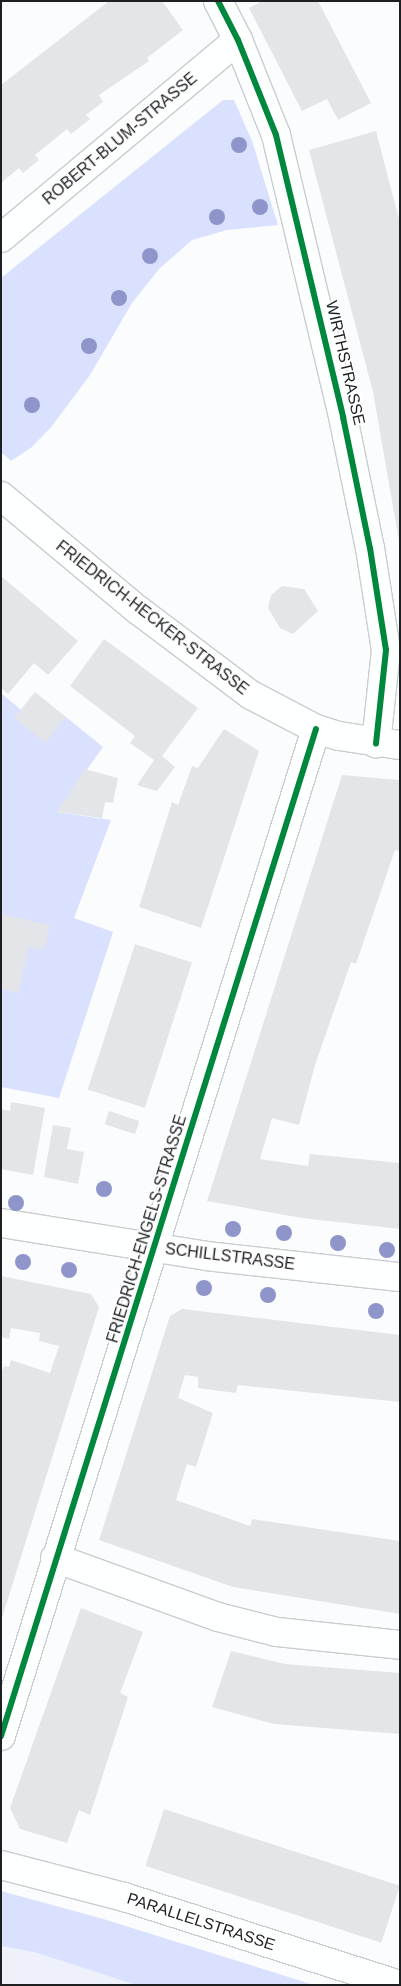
<!DOCTYPE html>
<style>
body{margin:0}
#map{position:relative;width:401px;height:1986px;overflow:hidden;background:#fbfcfd;font-family:Helvetica,sans-serif}
div>[style]{position:absolute}
[style*='--x']{left:calc(var(--x)*1px);top:calc(var(--y)*1px);width:calc(var(--w)*1px);rotate:calc(var(--a)*1deg)}
.built>*{inset:0;background:#eef1fa}
.green>*{inset:0;background:#d9e1fe}
.building>*{inset:0;background:#e4e5e8;transform-origin:0 0}
.roads{filter:drop-shadow(1px 0 #cbcccf) drop-shadow(-1px 0 #cbcccf) drop-shadow(0 1px #cbcccf) drop-shadow(0 -1px #cbcccf)}
.minor>*{height:28px;margin:-14px;padding:0 14px;transform-origin:14px;border-radius:14px;background:#feffff}
.cycleway>*{height:6px;margin:-3px;padding:0 3px;transform-origin:3px;border-radius:3px;background:#00873e}
.trees>*{width:16px;height:16px;margin:-8px;border-radius:50%;background:#8f95ca}
span{translate:-50% -50%;white-space:nowrap;text-align:center;line-height:1.15;-webkit-text-stroke:4px #fff;paint-order:stroke}
.street-label{font-size:16px;color:#1d1f23}
.frame{position:absolute;inset:0;border:2px solid #1d1f23;pointer-events:none}
</style>
<div id="map">
<div class="built">
<i style="clip-path:polygon(1px 1946px,34px 1952px,136px 1985px,1px 1985px)"></i>
</div>
<div class="green">
<i style="clip-path:polygon(223px 100px,234px 100px,252px 141px,278px 225px,227px 230px,192px 240px,159px 269px,132px 303px,90px 375px,52px 426px,32px 447px,11px 461px,1px 452px,1px 278px)"></i>
<i style="clip-path:polygon(1px 693px,21px 710px,45px 742px,66px 717px,103px 747px,57px 812px,111px 820px,74px 918px,113px 932px,59px 1098px,1px 1087px)"></i>
<i style="clip-path:polygon(1px 1891px,100px 1918px,314px 1985px,136px 1985px,34px 1952px,1px 1946px)"></i>
</div>
<div class="building">
<i style="clip-path:polygon(109px 1px,162px 1px,183px 30px,147px 58px,149px 61px,99px 95px,103px 102px,86px 115px,90px 119px,71px 134px,67px 129px,35px 155px,39px 160px,23px 173px,19px 168px,1px 183px,1px 85px)"></i>
<i style="clip-path:polygon(262px 1px,318px 1px,371px 103px,338px 120px,327px 99px,302px 111px,249px 8px)"></i>
<i style="clip-path:polygon(376px 131px,400px 223px,399px 541px,373px 392px,309px 150px)"></i>
<i style="clip-path:polygon(1px 576px,78px 641px,48px 675px,34px 663px,8px 694px,1px 688px)"></i>
<i style="clip-path:polygon(282px 586px,304px 589px,318px 611px,293px 634px,280px 628px,268px 608px,271px 595px)"></i>
<i style="clip-path:polygon(104px 639px,198px 708px,162px 756px,175px 767px,157px 791px,137px 785px,154px 760px,130px 743px,135px 736px,70px 686px)"></i>
<i style="left:35px;top:692px;width:40px;height:33px;rotate:39deg"></i>
<i style="clip-path:polygon(224px 729px,259px 751px,201px 928px,139px 907px,172px 802px,178px 805px,192px 766px,198px 768px)"></i>
<i style="clip-path:polygon(85px 769px,118px 778px,113px 803px,105px 802px,102px 818px,57px 812px)"></i>
<i style="clip-path:polygon(342px 775px,400px 780px,400px 851px,395px 850px,356px 964px,351px 962px,315px 1065px,299px 1125px,272px 1118px,260px 1159px,308px 1166px,310px 1154px,400px 1163px,400px 1229px,302px 1218px,207px 1201px)"></i>
<i style="clip-path:polygon(1px 914px,50px 925px,44px 950px,29px 947px,18px 993px,1px 989px)"></i>
<i style="left:135px;top:944px;width:60px;height:153px;rotate:18deg"></i>
<i style="clip-path:polygon(11px 1102px,45px 1108px,33px 1175px,1px 1169px,1px 1109px,10px 1111px)"></i>
<i style="left:109px;top:1111px;width:32px;height:14px;rotate:18deg"></i>
<i style="clip-path:polygon(53px 1125px,71px 1128px,67px 1149px,84px 1152px,78px 1184px,44px 1177px)"></i>
<i style="clip-path:polygon(1px 1276px,91px 1294px,99px 1307px,2px 1618px,1px 1374px,4px 1366px,9px 1367px,11px 1360px,50px 1373px,59px 1346px,39px 1341px,40px 1333px,11px 1328px,9px 1339px,1px 1337px)"></i>
<i style="clip-path:polygon(182px 1309px,400px 1335px,400px 1402px,238px 1385px,236px 1393px,198px 1388px,198px 1377px,185px 1375px,178px 1398px,213px 1413px,196px 1467px,187px 1464px,176px 1500px,250px 1526px,252px 1519px,400px 1541px,400px 1614px,233px 1587px,99px 1540px,170px 1316px)"></i>
<i style="clip-path:polygon(81px 1608px,143px 1632px,120px 1693px,128px 1697px,90px 1815px,79px 1810px,67px 1843px,20px 1829px,10px 1808px)"></i>
<i style="clip-path:polygon(231px 1651px,285px 1664px,400px 1673px,400px 1734px,274px 1724px,212px 1707px)"></i>
<i style="left:164px;top:1809px;width:248px;height:60px;rotate:18deg"></i>
</div>
<div class="roads">
<div class="minor">
<i style="--x:218;--y:1;--w:44;--a:62.9"></i>
<i style="--x:238;--y:40;--w:102;--a:68.2"></i>
<i style="--x:276;--y:135;--w:290;--a:76.6"></i>
<i style="--x:343;--y:417;--w:134;--a:78.4"></i>
<i style="--x:370;--y:548;--w:103;--a:81.1"></i>
<i style="--x:386;--y:650;--w:94;--a:96.1"></i>
<i style="--x:1;--y:238;--w:309;--a:-39.9"></i>
<i style="--x:1;--y:496;--w:178;--a:39.8"></i>
<i style="--x:138;--y:610;--w:141;--a:37"></i>
<i style="--x:251;--y:695;--w:73;--a:27.6"></i>
<i style="--x:316;--y:729;--w:24;--a:17"></i>
<i style="--x:339;--y:736;--w:62;--a:8.4"></i>
<i style="--x:1;--y:1223;--w:208;--a:9.1"></i>
<i style="--x:206;--y:1256;--w:195;--a:6.2"></i>
<i style="--x:55;--y:1558;--w:173;--a:19.9"></i>
<i style="--x:218;--y:1617;--w:61;--a:14.3"></i>
<i style="--x:277;--y:1632;--w:124;--a:6"></i>
<i style="--x:1;--y:1736;--w:1055;--a:-72.63"></i>
<i style="--x:1;--y:1865;--w:127;--a:14.6"></i>
<i style="--x:124;--y:1897;--w:290;--a:17.7"></i>
</div>
</div>
<div class="cycleway">
<i style="--x:218;--y:1;--w:44;--a:62.9"></i>
<i style="--x:238;--y:40;--w:102;--a:68.2"></i>
<i style="--x:276;--y:135;--w:290;--a:76.6"></i>
<i style="--x:343;--y:417;--w:134;--a:78.4"></i>
<i style="--x:370;--y:548;--w:103;--a:81.1"></i>
<i style="--x:386;--y:650;--w:94;--a:96.1"></i>
<i style="--x:1;--y:1736;--w:1055;--a:-72.63"></i>
</div>
<div class="trees">
<i style="left:239px;top:145px"></i>
<i style="left:260px;top:207px"></i>
<i style="left:217px;top:217px"></i>
<i style="left:150px;top:256px"></i>
<i style="left:119px;top:298px"></i>
<i style="left:89px;top:346px"></i>
<i style="left:32px;top:405px"></i>
<i style="left:104px;top:1189px"></i>
<i style="left:16px;top:1203px"></i>
<i style="left:233px;top:1229px"></i>
<i style="left:284px;top:1233px"></i>
<i style="left:338px;top:1243px"></i>
<i style="left:387px;top:1250px"></i>
<i style="left:23px;top:1262px"></i>
<i style="left:69px;top:1270px"></i>
<i style="left:204px;top:1288px"></i>
<i style="left:268px;top:1295px"></i>
<i style="left:376px;top:1311px"></i>
</div>
<div class="street-label">
<span style="left:120px;top:139px;rotate:-40deg">ROBERT-BLUM-STRASSE</span>
<span style="left:345px;top:363px;rotate:77deg">WIRTHSTRASSE</span>
<span style="left:152px;top:618px;rotate:38deg">FRIEDRICH-HECKER-STRASSE</span>
<span style="left:147px;top:1229px;rotate:-73deg">FRIEDRICH-ENGELS-STRASSE</span>
<span style="left:230px;top:1257px;rotate:7deg">SCHILLSTRASSE</span>
<span style="left:201px;top:1922px;rotate:18deg">PARALLELSTRASSE</span>
</div>
<div class="frame"></div>
</div>
